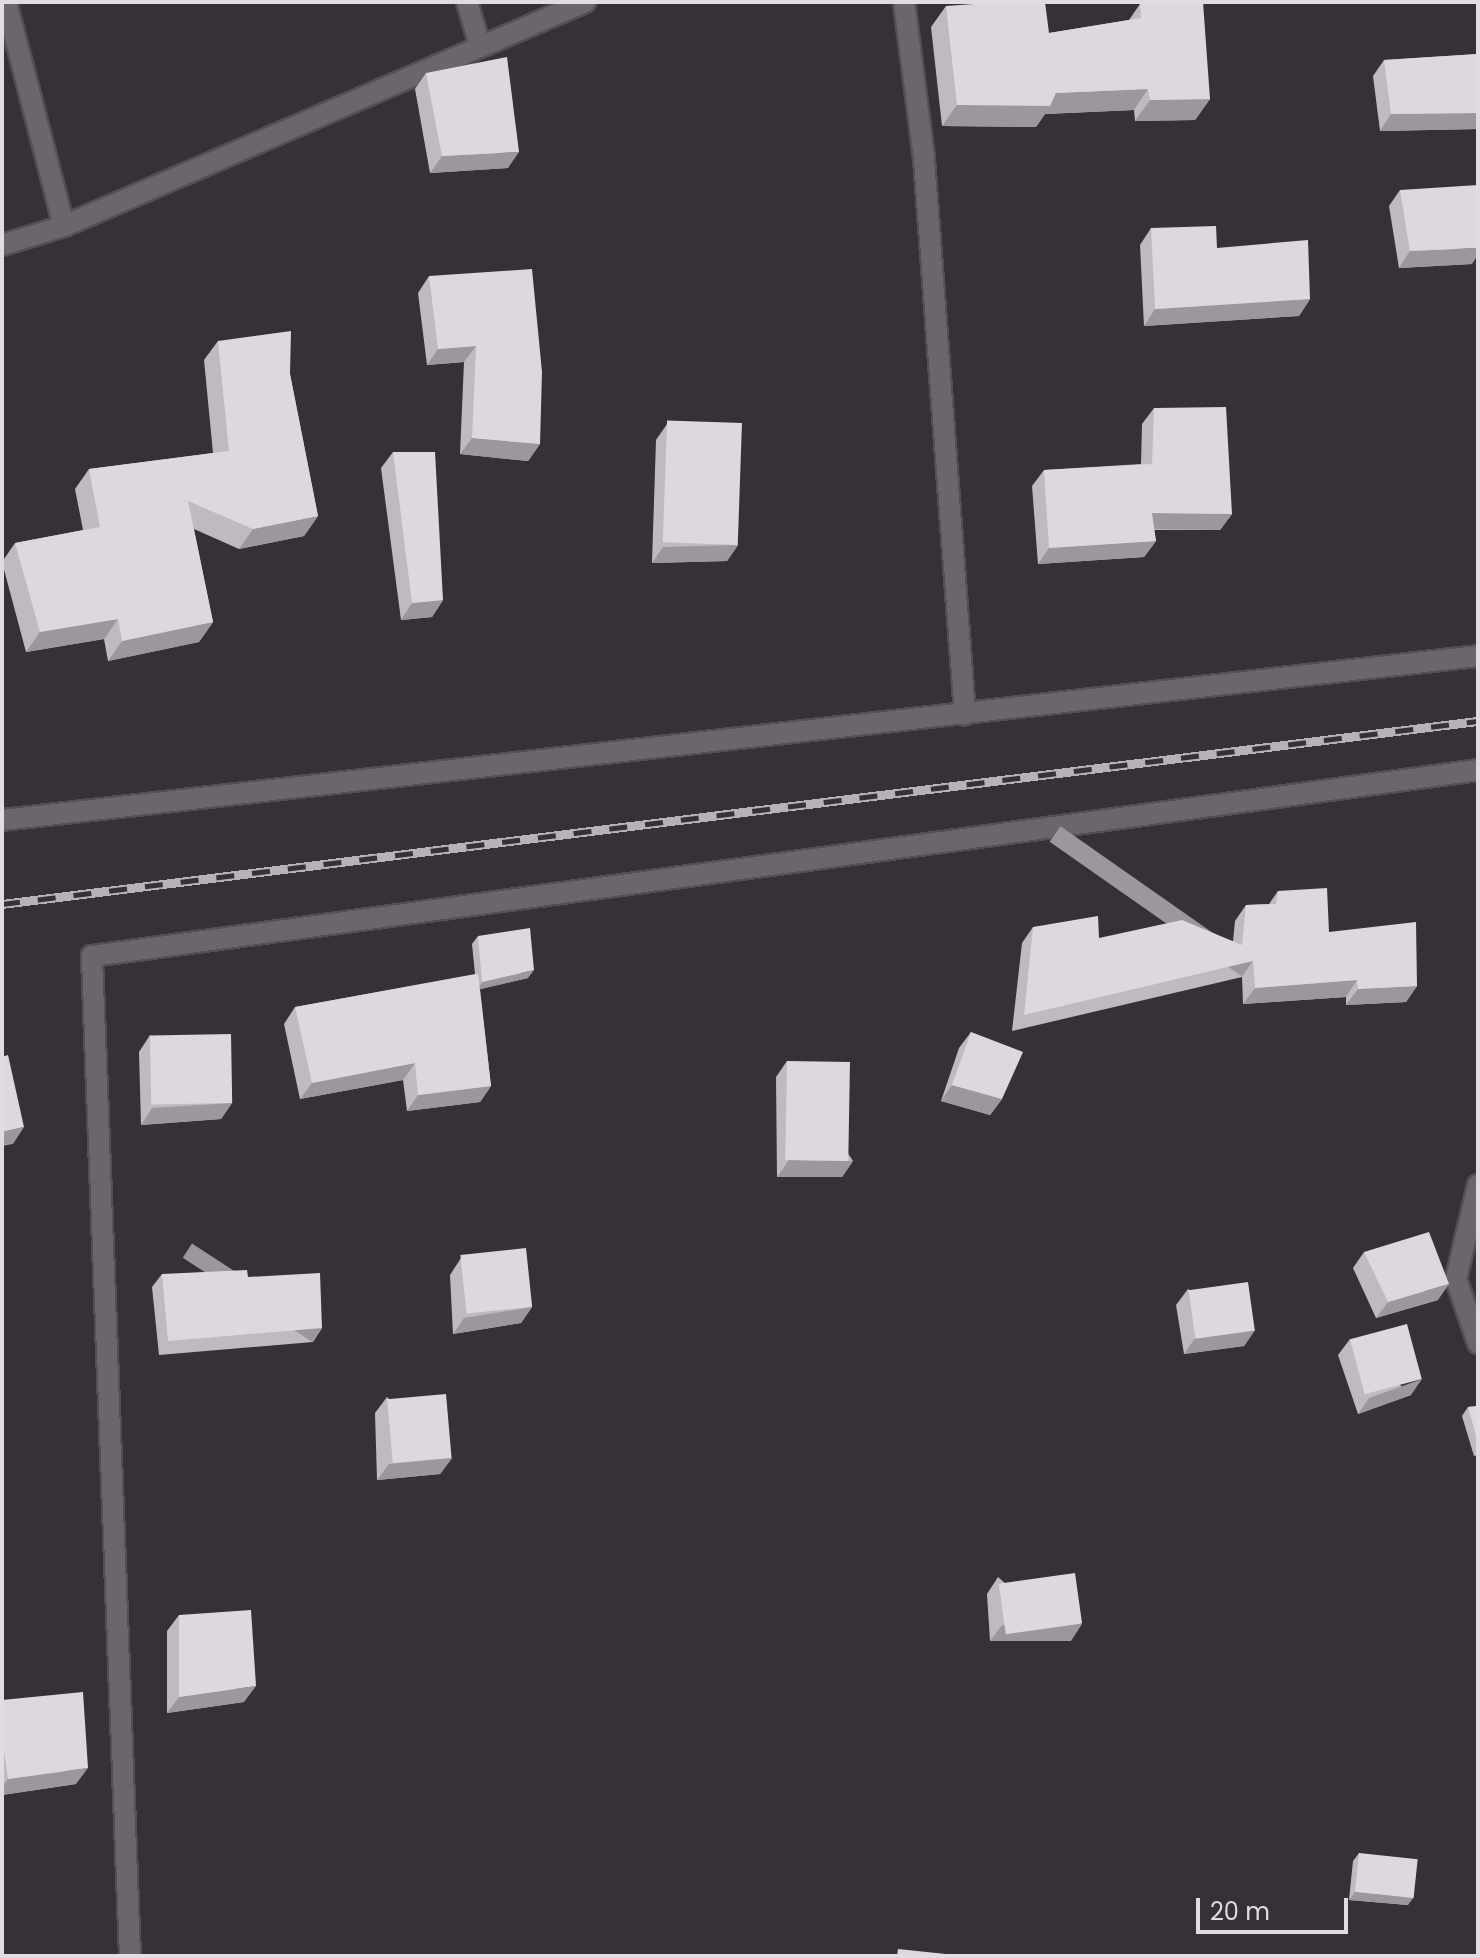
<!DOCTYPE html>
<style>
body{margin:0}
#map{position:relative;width:1480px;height:1958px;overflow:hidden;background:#363037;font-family:Poppins,sans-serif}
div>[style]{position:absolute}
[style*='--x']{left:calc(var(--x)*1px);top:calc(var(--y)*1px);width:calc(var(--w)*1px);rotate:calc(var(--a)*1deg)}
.roads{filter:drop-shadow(2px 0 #544f55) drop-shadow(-2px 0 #544f55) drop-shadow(0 2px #544f55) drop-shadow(0 -2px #544f55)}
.minor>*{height:20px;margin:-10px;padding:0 10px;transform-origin:10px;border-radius:10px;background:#6c656d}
.rail>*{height:9px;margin-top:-4.5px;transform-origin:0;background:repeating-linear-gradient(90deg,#363037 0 18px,#b6b2b7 0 36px);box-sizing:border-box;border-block:2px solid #b6b2b7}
.wall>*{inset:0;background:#c0b9c1}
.shaded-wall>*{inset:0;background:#9c969d;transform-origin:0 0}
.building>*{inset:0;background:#dfd7e0;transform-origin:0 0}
span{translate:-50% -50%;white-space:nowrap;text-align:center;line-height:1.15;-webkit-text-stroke:8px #363037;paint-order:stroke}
.frame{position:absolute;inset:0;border:4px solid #e0dce1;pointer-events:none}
.scale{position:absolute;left:1196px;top:1898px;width:152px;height:36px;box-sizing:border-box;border:4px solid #e0dce1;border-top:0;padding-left:10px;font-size:24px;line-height:28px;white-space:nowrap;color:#e0dce1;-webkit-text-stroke:6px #363037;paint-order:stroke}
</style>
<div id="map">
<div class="roads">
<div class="minor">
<i style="--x:6;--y:2;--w:231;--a:75.5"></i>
<i style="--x:467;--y:2;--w:46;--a:73.5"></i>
<i style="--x:904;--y:2;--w:158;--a:82.7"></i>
<i style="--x:924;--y:159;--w:557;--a:85.78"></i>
<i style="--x:2;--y:245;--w:65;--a:-17"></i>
<i style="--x:64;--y:226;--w:567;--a:-23.26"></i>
<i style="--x:2;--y:820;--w:1485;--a:-6.34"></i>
<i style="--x:1478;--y:1185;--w:97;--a:103.2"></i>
<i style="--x:1456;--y:1279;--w:68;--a:71"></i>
<i style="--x:130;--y:1956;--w:1001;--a:-92.18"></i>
<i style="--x:92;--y:956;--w:1398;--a:-7.64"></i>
</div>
</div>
<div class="rail">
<i style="--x:2;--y:904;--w:1487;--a:-7.07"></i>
</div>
<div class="wall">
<i style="clip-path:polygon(1140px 4px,1210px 99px,1195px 120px,1135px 121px,1134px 110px,1045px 114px,1036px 127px,942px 126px,931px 27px,946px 6px,1049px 33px,1129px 20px)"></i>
<i style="clip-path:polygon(1478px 54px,1478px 129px,1380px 131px,1373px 76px,1384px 60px)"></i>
<i style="clip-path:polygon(426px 73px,508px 168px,430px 173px,415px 89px)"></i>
<i style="clip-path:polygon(1400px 190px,1472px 264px,1399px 268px,1389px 206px)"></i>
<i style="clip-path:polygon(1151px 228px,1217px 248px,1310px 299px,1299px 316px,1144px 326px,1140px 245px)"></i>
<i style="clip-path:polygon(429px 276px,540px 444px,528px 461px,460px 454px,464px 362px,427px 365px,418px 293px)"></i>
<i style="clip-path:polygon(218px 341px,290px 374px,318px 516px,304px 536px,239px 549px,194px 529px,213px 622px,199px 642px,108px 661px,104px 639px,26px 652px,2px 562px,15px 543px,83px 530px,75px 489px,89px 469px,213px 453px,204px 360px)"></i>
<i style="clip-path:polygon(1154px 408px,1232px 514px,1220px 530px,1154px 530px,1156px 541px,1144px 557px,1038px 564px,1032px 486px,1044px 470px,1141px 464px,1142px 424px)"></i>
<i style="clip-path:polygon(667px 424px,738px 545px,727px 561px,652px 563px,656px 440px)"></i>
<i style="clip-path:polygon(393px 452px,443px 600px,432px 617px,401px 620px,381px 468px)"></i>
<i style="clip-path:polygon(1278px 891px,1329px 932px,1417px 986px,1406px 1002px,1346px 1005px,1346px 997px,1243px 1004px,1242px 977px,1012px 1031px,1022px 943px,1033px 927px,1099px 938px,1233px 941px,1235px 921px,1246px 905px,1269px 904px)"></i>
<i style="clip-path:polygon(478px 936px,528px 978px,480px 989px,491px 1086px,480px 1102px,407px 1111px,403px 1080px,300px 1099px,284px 1024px,295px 1007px,475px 974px,472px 944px)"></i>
<i style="clip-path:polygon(971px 1032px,1002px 1099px,990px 1115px,941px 1101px,959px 1048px)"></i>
<i style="clip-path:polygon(150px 1035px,232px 1103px,221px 1119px,141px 1125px,139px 1052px)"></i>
<i style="clip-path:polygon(787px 1061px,853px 1161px,842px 1177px,777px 1177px,776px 1077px)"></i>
<i style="clip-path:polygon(1364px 1252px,1438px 1300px,1376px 1318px,1353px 1268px)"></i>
<i style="clip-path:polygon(461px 1258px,532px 1307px,521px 1323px,453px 1334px,450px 1275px)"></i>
<i style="clip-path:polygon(162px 1274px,322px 1328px,313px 1342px,159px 1355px,152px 1287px)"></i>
<i style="clip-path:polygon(1188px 1289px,1255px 1330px,1244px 1346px,1184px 1354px,1176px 1305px)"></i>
<i style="clip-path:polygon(1350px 1339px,1411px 1395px,1358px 1414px,1338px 1355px)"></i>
<i style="clip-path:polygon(387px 1397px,452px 1458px,440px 1474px,377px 1480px,375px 1413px)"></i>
<i style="clip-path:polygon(1478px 1406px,1478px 1455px,1474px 1456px,1462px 1416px,1468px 1407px)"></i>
<i style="clip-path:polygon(998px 1577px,1071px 1641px,990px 1641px,987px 1594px)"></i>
<i style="clip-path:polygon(179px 1615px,244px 1702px,167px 1713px,167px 1631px)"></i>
<i style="clip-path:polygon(2px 1700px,76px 1784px,2px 1795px)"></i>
<i style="clip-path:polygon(1359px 1853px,1408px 1905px,1349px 1900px,1353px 1861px)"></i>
</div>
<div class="shaded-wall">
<i style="clip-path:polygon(1148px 89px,1134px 110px,1045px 114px,1036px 127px,942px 126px,957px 105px,1056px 93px)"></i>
<i style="clip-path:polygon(1210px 99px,1195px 120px,1135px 121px,1150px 100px)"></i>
<i style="clip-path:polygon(1478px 113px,1478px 129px,1380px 131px,1391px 114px)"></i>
<i style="clip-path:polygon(519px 152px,508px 168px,430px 173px,442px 156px)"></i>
<i style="clip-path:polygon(1478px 248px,1478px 255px,1472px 264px,1399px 268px,1410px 251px)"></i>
<i style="clip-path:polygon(1310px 299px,1299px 316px,1144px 326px,1155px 309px)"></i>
<i style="clip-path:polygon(476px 346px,464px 362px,427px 365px,438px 349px)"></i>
<i style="clip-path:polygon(472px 438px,540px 444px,528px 461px,460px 454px)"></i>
<i style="clip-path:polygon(1152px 513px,1232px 514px,1220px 530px,1141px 529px)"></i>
<i style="clip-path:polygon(318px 516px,304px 536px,239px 549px,253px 529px)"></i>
<i style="clip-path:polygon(1156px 541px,1144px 557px,1038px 564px,1049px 548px)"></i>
<i style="clip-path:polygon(738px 545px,727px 561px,652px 563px,663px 547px)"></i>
<i style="clip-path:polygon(443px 600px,432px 617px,401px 620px,412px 603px)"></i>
<i style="clip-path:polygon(118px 619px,104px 639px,26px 652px,40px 632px)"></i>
<i style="clip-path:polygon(213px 622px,199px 642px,108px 661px,122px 641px)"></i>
<i style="left:1253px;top:961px;width:19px;height:235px;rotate:125deg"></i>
<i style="clip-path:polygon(534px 970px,528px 978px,477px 990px,482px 982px)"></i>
<i style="clip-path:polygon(1357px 980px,1346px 997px,1243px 1004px,1255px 988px)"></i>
<i style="clip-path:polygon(1417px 986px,1406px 1002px,1346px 1005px,1358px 989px)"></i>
<i style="clip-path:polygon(415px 1063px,403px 1080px,300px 1099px,312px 1083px)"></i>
<i style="clip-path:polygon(952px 1085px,1002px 1099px,990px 1115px,941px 1101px)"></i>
<i style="clip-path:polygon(491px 1086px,480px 1102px,407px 1111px,418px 1095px)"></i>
<i style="clip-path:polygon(232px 1103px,221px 1119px,141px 1125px,152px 1108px)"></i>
<i style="clip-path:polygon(24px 1127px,13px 1144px,2px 1146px,2px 1132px)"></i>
<i style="clip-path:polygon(789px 1160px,853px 1161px,842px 1177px,777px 1177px)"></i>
<i style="clip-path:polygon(1449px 1284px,1438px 1300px,1376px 1318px,1388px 1302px)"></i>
<i style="clip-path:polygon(532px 1307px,521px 1323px,453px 1334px,464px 1318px)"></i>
<i style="left:322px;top:1328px;width:17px;height:155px;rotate:123deg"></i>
<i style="clip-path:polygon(1255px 1330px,1244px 1346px,1184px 1354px,1195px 1338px)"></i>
<i style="clip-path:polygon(1422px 1379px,1411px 1395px,1358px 1414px,1369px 1398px)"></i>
<i style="clip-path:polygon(452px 1458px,440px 1474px,377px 1480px,389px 1464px)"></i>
<i style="clip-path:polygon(1082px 1624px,1071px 1641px,990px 1641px,1002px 1625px)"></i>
<i style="clip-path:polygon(256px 1686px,244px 1702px,167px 1713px,179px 1697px)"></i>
<i style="clip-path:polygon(88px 1768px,76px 1784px,2px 1795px,2px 1787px,8px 1779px)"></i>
<i style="clip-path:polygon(1355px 1892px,1414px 1897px,1408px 1905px,1349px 1900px)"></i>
</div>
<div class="building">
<i style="clip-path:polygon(1002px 2px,1045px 2px,1049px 33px,1141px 18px,1140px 4px,1203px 2px,1210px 99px,1150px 100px,1148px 89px,1056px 93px,1050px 106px,957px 105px,946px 6px)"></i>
<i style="clip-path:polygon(1478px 54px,1478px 113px,1391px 114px,1384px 60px)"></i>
<i style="clip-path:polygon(507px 57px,519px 152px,442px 156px,426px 73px)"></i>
<i style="clip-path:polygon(1478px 185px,1478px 248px,1410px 251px,1400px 190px)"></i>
<i style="clip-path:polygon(1216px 226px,1217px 248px,1308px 240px,1310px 299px,1155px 309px,1151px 228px)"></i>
<i style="clip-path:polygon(532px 269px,542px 372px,540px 444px,472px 438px,476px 346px,438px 349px,429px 276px)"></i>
<i style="clip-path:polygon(291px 331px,290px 374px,318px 516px,253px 529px,188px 501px,213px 622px,122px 641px,118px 619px,40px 632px,15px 543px,100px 527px,89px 469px,229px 451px,218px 341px)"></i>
<i style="clip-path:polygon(1226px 407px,1232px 514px,1152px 513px,1156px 541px,1049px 548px,1044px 470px,1152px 464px,1154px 408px)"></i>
<i style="left:742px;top:423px;width:122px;height:75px;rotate:92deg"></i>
<i style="clip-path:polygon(393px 452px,435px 452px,443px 600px,412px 603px)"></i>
<i style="clip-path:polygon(1327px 888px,1329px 932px,1416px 922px,1417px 986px,1358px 989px,1357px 980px,1255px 988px,1253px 961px,1024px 1015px,1033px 927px,1098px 916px,1099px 938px,1182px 920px,1242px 945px,1246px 905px,1276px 904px,1278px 891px)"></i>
<i style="clip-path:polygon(530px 928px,534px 970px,482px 982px,478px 936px)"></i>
<i style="clip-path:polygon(478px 974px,491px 1086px,418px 1095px,415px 1063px,312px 1083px,295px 1007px)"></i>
<i style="clip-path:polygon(971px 1032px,1023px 1052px,1002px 1099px,952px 1085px)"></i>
<i style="left:231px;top:1034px;width:69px;height:81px;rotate:89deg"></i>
<i style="clip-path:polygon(8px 1055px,24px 1127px,2px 1132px,2px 1057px)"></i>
<i style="left:787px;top:1061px;width:63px;height:99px;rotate:1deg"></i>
<i style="clip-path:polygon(1429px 1232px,1449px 1284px,1388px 1302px,1364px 1252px)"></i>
<i style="left:526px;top:1248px;width:59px;height:66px;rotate:84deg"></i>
<i style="clip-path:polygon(247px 1270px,248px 1277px,320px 1273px,322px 1328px,168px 1341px,162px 1274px)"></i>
<i style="left:1248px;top:1282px;width:49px;height:60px;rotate:82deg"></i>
<i style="left:1407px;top:1324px;width:57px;height:59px;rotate:75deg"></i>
<i style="left:446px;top:1394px;width:64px;height:59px;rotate:85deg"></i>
<i style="clip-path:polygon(1478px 1406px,1478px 1443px,1468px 1407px)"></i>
<i style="left:1075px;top:1573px;width:51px;height:77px;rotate:82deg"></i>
<i style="clip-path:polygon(251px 1610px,256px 1686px,179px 1697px,179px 1615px)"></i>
<i style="clip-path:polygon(83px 1692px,88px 1768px,8px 1779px,2px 1735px,2px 1700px)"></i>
<i style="left:1359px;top:1853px;width:59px;height:39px;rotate:6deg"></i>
<i style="clip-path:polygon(898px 1949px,965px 1956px,897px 1956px)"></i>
</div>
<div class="frame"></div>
<div class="scale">20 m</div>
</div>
